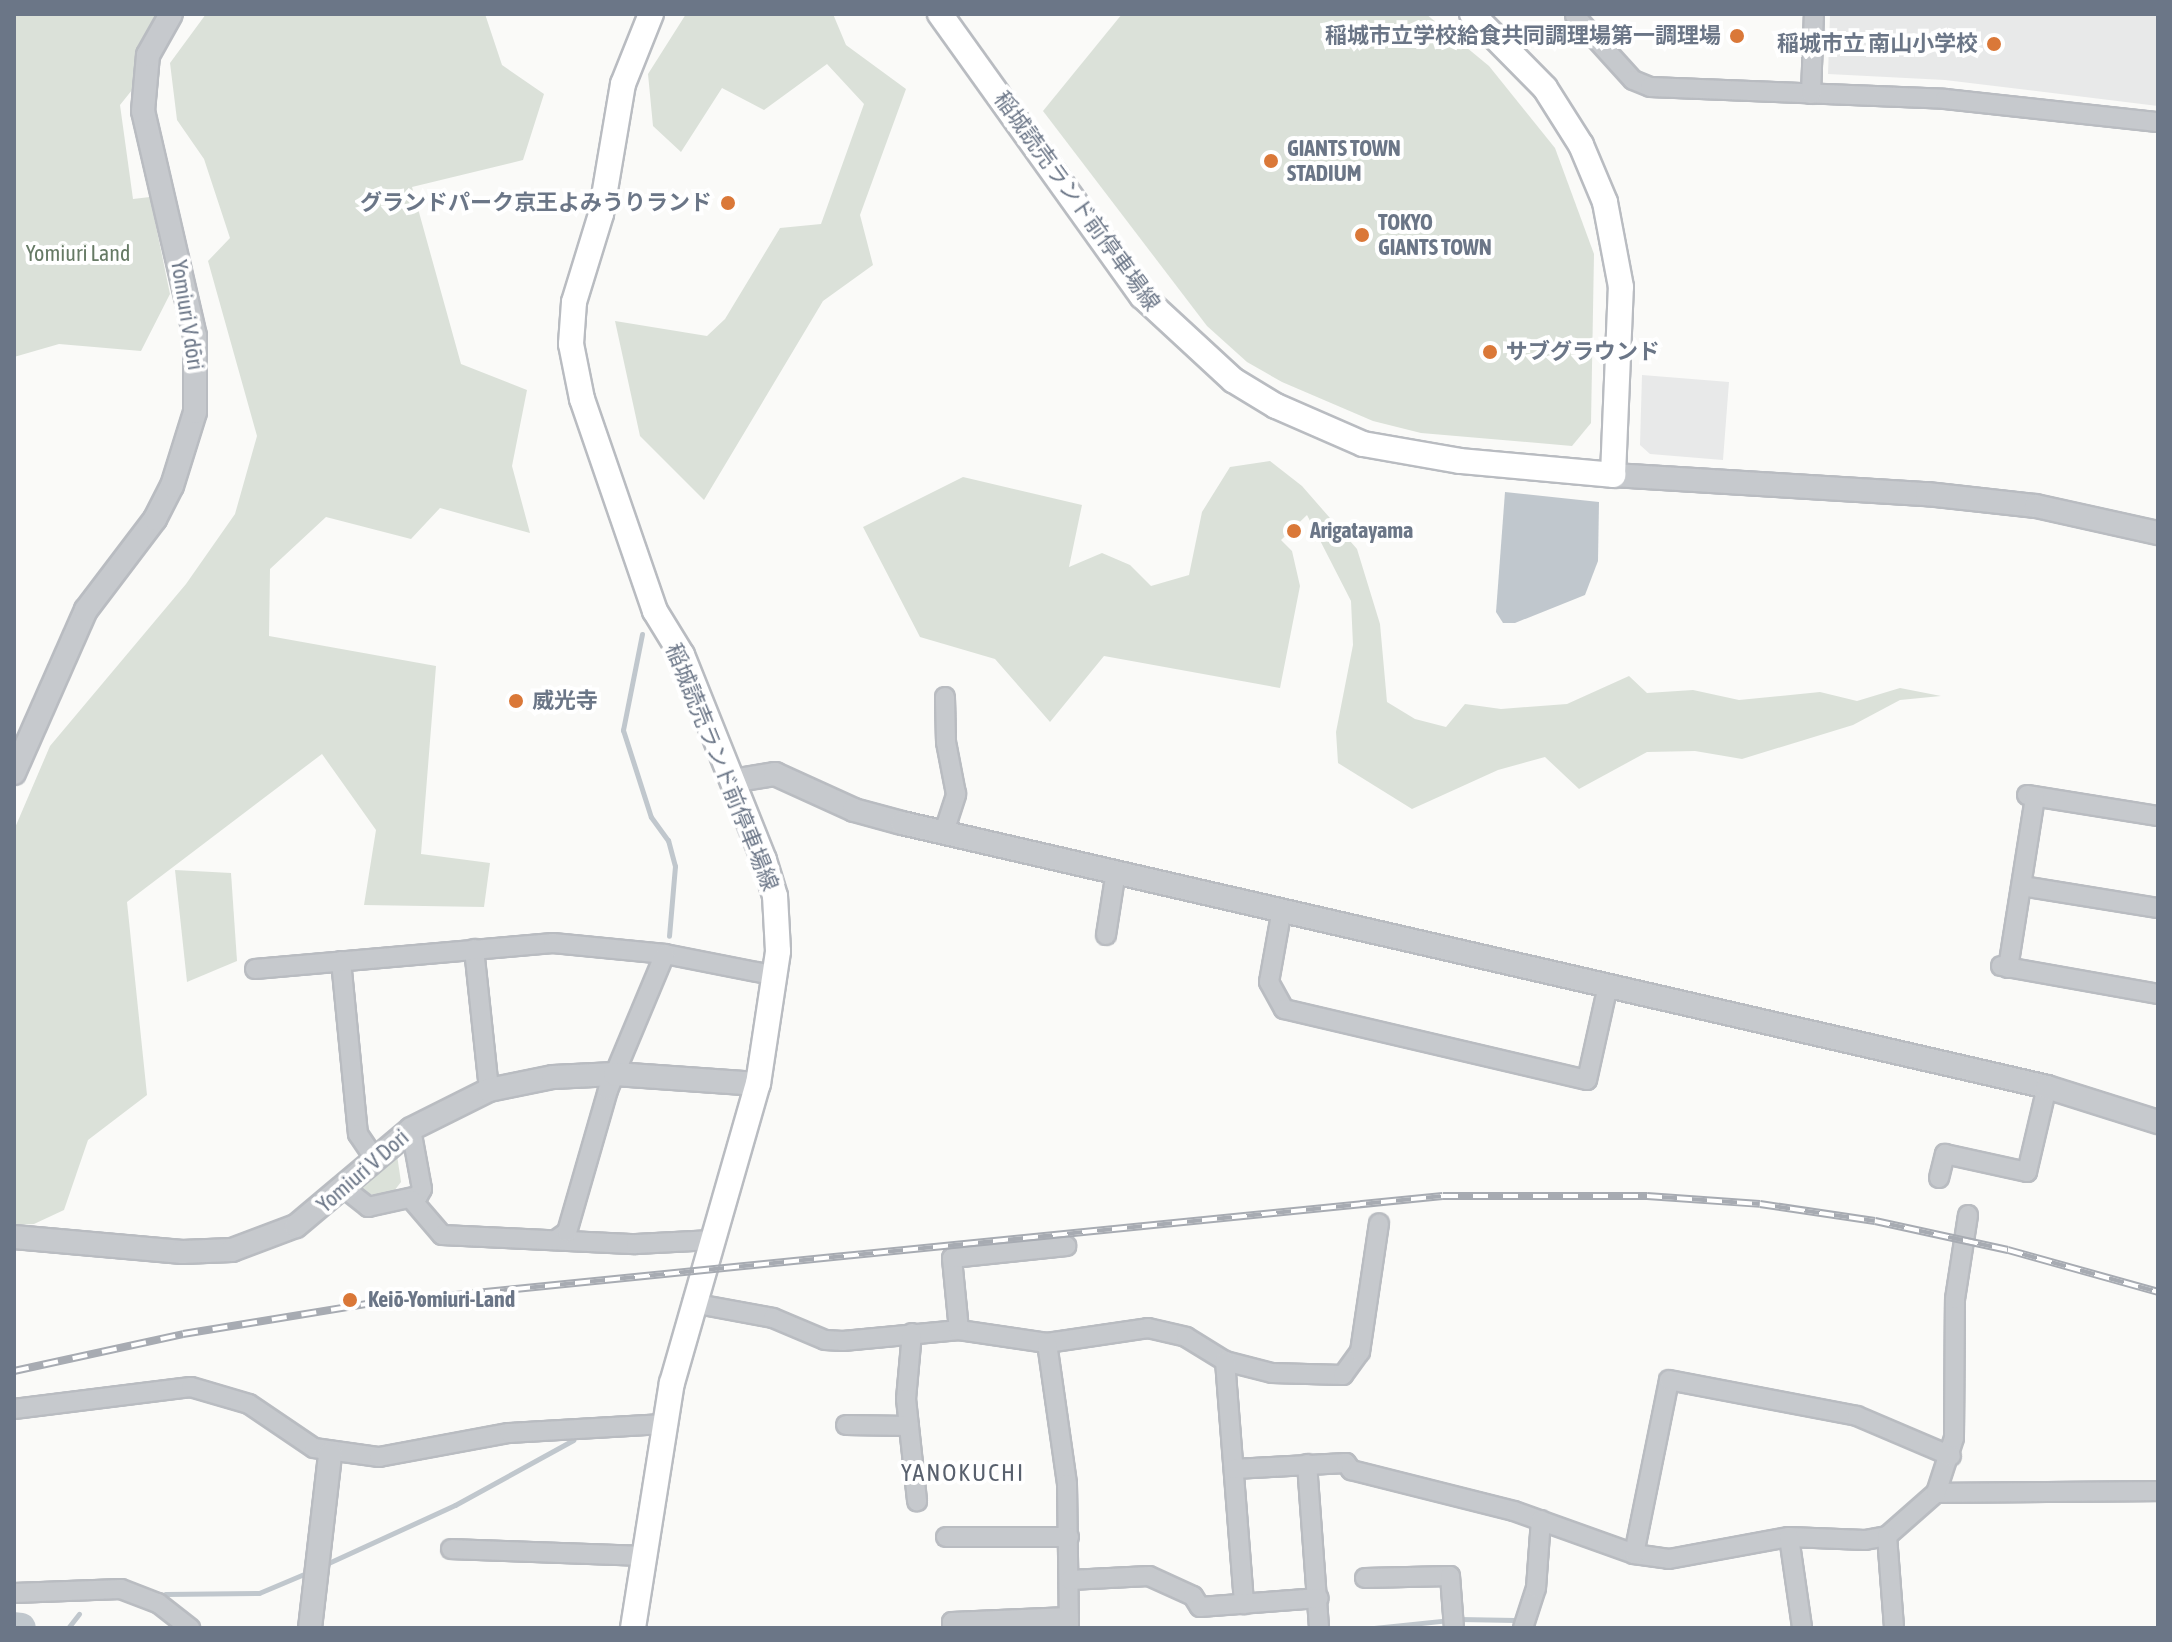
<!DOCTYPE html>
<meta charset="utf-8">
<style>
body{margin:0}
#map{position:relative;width:2172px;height:1642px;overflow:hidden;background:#fafaf8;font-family:"Asap Condensed","Noto Sans JP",sans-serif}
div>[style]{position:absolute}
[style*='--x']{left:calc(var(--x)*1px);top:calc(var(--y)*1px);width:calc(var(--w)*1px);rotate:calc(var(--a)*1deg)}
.built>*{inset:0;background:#e8e9e9}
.green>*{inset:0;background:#dbe1d9}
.water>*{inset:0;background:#c0c7cd}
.stream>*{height:5px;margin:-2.5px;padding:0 2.5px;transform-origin:2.5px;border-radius:2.5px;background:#c0c7cd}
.river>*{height:30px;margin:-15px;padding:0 15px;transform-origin:15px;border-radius:15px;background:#c0c7cd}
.roads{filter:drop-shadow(2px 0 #b9bcc1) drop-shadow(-2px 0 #b9bcc1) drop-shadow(0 2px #b9bcc1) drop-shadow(0 -2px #b9bcc1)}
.minor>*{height:18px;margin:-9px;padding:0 9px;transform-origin:9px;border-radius:9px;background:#c6c9cd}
.tertiary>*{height:22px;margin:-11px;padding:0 11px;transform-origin:11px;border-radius:11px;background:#c6c9cd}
.secondary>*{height:24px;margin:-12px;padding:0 12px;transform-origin:12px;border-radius:12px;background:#fff}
.rail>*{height:8px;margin-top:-4px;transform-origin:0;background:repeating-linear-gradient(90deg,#fff 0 15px,#a7abb2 0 30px);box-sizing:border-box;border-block:2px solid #a7abb2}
.dots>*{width:22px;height:22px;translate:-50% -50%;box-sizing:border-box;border:4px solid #fff;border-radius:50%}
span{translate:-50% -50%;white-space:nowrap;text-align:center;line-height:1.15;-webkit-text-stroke:8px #fff;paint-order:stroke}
.poi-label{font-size:22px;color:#6b7687;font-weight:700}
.right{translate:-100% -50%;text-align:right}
.left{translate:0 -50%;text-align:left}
.street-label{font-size:22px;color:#6b7687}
.park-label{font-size:22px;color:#667a65}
.neighbourhood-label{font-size:24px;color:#58606d;letter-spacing:2px}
.frame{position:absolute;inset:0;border:16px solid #6b7687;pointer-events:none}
</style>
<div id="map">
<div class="built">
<i style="clip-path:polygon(1830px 14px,2158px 14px,2158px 106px,1945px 80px,1828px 74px)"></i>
<i style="clip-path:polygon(1642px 375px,1729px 382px,1723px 460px,1650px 454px,1640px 445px)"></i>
</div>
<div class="green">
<i style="clip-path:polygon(14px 14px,165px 14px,132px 90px,120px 105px,133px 199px,150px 197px,170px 294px,141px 351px,59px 344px,14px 357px)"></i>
<i style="clip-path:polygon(206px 14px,485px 14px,502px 65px,544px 94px,523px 160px,412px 187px,461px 364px,527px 390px,512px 466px,530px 533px,440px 508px,411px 539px,326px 517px,270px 569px,269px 636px,436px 666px,421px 854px,490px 863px,484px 907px,364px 905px,376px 830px,322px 754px,127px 902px,147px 1095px,88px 1140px,64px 1210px,34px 1224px,14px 1225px,14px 830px,50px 746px,186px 584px,235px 514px,257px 436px,208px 261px,230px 238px,204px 159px,177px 120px,170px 63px)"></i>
<i style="clip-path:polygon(686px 14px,833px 14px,846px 45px,906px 89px,860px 215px,873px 265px,823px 301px,704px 500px,640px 436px,615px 321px,707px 336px,725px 319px,780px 228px,821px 224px,864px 104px,827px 64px,764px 110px,722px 88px,681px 152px,653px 126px,648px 74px)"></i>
<i style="clip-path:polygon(1122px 14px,1426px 14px,1489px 66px,1555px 148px,1594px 254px,1591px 423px,1572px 446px,1421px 433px,1373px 421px,1282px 382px,1247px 362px,1207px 326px,1043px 111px)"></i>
<i style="clip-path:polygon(1270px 461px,1302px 486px,1357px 549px,1380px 624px,1387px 702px,1415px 719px,1446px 727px,1465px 704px,1501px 709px,1567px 704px,1629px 676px,1647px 693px,1693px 690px,1739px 700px,1820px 692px,1857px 701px,1900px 688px,1941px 696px,1900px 700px,1853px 725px,1742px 759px,1695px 751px,1647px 752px,1579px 789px,1545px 757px,1498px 770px,1412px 809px,1338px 763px,1336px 732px,1353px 645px,1351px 601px,1307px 515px,1281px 540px,1292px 551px,1300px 586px,1280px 688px,1104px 656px,1050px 722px,995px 659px,920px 637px,863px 527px,963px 477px,1082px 505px,1069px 567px,1102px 553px,1130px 565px,1151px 586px,1189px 575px,1202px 512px,1230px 467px)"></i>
<i style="clip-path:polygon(175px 870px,231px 873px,237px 961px,187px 982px)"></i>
<i style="clip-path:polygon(397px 1155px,401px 1182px,391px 1195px,359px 1194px,358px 1187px)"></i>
</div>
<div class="water">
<i style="clip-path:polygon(1505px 492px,1599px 502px,1598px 561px,1585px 595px,1515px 623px,1503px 623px,1496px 612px)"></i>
</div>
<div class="stream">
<i style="--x:642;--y:634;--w:98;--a:101.2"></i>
<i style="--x:623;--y:730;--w:91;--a:72.2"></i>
<i style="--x:651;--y:817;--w:29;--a:54"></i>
<i style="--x:668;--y:840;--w:27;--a:75"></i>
<i style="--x:675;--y:866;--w:70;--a:94.9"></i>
<i style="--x:324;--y:1565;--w:144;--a:-24.6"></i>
<i style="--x:455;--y:1505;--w:135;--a:-28.8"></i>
<i style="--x:165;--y:1594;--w:94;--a:-0.6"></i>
<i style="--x:259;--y:1593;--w:56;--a:-22.9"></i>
<i style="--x:68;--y:1628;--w:18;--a:-52"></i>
<i style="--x:1374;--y:1628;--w:85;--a:-6"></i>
<i style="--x:1459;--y:1619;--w:56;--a:1"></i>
</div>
<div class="river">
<i style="--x:14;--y:1627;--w:7;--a:8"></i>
</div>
<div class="roads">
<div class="minor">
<i style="--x:1575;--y:16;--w:86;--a:47.8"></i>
<i style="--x:1633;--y:80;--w:18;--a:22"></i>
<i style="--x:1650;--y:87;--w:295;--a:2.3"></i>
<i style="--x:1945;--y:99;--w:214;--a:6.2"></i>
<i style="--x:1811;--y:94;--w:80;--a:-87.9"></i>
<i style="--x:2027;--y:795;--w:133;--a:9.1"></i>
<i style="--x:944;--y:832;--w:40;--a:-72"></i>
<i style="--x:956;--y:794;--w:53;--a:-100.9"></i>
<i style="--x:946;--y:742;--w:45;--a:-91.3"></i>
<i style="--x:2022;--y:886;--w:138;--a:9.2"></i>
<i style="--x:1282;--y:909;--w:74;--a:100.1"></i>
<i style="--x:1269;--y:982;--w:31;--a:61"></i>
<i style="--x:1284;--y:1009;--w:311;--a:13.2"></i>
<i style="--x:1587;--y:1080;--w:97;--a:-77.5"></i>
<i style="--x:1106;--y:935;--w:65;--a:-81.1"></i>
<i style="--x:474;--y:949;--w:142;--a:83.9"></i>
<i style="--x:341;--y:961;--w:174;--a:84.4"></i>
<i style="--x:358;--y:1134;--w:29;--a:56"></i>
<i style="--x:2001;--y:966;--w:159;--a:10.1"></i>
<i style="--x:2008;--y:968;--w:173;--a:-81"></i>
<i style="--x:255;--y:969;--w:299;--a:-5"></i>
<i style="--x:553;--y:943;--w:113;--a:5.6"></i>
<i style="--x:665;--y:954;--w:114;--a:11.1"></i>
<i style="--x:1939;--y:1178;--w:25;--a:-76"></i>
<i style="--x:1945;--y:1154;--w:84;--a:12.4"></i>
<i style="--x:2027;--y:1172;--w:87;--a:-76.8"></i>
<i style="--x:344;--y:1188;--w:31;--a:38"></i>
<i style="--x:368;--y:1207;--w:51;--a:-12.4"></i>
<i style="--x:418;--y:1196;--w:8;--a:-60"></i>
<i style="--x:422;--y:1189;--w:61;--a:-100.4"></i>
<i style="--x:412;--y:1200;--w:46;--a:49.4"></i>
<i style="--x:442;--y:1235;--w:194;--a:2.7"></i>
<i style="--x:636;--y:1244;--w:77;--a:-3"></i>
<i style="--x:557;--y:1239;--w:12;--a:-35"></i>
<i style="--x:567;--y:1232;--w:148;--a:-73.9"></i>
<i style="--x:608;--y:1090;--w:147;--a:-67.3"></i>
<i style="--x:692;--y:1303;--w:82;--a:10.5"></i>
<i style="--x:773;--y:1318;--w:56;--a:22.9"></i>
<i style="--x:825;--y:1340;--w:18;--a:3"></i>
<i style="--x:843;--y:1341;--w:117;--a:-5.4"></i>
<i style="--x:959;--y:1330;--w:89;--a:8.4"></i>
<i style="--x:1047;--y:1343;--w:102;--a:-8.4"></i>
<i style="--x:1148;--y:1328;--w:39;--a:13"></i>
<i style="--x:1186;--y:1337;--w:46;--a:31.6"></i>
<i style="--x:1225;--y:1361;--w:49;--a:14.3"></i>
<i style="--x:1272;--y:1373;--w:71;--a:1.6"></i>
<i style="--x:1343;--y:1375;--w:29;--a:-54"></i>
<i style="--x:1360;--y:1352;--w:130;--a:-81.6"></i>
<i style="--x:959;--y:1330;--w:72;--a:-95.6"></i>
<i style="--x:952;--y:1258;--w:115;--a:-6"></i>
<i style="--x:912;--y:1333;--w:66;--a:95.2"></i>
<i style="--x:906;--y:1399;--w:103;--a:83.8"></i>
<i style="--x:1047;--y:1343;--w:142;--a:81.9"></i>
<i style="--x:1067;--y:1484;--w:144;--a:89.2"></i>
<i style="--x:1225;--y:1361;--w:244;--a:85.5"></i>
<i style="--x:14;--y:1409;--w:178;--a:-7.1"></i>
<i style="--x:191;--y:1387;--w:60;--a:16.3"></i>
<i style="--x:249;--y:1404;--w:78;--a:34.1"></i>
<i style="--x:314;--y:1448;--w:66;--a:7.9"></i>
<i style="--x:379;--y:1457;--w:132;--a:-10.5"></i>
<i style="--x:509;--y:1433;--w:155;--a:-3.3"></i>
<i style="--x:846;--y:1425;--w:63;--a:0.9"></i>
<i style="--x:1307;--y:1464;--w:164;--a:85.8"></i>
<i style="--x:1234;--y:1469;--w:112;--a:-3.1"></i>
<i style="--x:1346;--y:1463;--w:9;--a:54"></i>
<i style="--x:1351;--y:1470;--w:168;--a:14.1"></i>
<i style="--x:1514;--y:1511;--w:127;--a:19.7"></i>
<i style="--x:1634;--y:1554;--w:35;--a:8"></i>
<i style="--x:1669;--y:1559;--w:122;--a:-10.4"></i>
<i style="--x:1789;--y:1537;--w:76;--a:2.3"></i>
<i style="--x:1865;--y:1540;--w:22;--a:-10"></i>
<i style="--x:1887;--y:1536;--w:65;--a:-41.3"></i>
<i style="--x:1936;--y:1493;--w:222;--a:-0.5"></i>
<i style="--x:1936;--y:1493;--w:58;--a:-71.9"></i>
<i style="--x:1954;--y:1438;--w:139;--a:-89.6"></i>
<i style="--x:1955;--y:1299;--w:85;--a:-81.2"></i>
<i style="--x:1887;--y:1536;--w:92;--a:85.6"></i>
<i style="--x:946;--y:1537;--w:123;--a:0"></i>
<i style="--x:1789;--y:1537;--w:91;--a:81.8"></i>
<i style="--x:451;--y:1549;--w:192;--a:2.1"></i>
<i style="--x:1634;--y:1554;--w:177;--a:-78.6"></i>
<i style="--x:1669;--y:1380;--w:191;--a:10.8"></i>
<i style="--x:1857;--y:1416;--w:102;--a:23.1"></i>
<i style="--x:1365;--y:1578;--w:85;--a:-1.3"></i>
<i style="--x:1450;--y:1576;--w:52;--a:85.6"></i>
<i style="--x:1070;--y:1580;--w:79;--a:-2.9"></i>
<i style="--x:1149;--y:1576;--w:48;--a:24.4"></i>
<i style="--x:1193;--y:1596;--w:13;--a:58"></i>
<i style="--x:1200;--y:1607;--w:119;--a:-4.3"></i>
<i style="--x:14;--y:1593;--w:107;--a:-2.1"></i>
<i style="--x:121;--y:1589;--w:40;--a:21"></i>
<i style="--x:158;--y:1603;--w:41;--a:38"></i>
<i style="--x:952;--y:1628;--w:6;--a:-90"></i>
<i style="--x:952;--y:1622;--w:117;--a:-2.4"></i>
<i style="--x:1523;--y:1628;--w:42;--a:-72"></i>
<i style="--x:1536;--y:1588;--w:68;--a:-85.8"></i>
</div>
<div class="tertiary">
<i style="--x:1613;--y:475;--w:315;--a:3.5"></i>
<i style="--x:1927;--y:494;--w:110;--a:6.3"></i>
<i style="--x:2036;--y:506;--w:125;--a:12.5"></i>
<i style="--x:14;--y:773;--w:178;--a:-66.2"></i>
<i style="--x:86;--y:610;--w:114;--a:-52.8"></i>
<i style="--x:155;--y:519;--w:37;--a:-63"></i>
<i style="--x:172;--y:486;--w:77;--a:-72.7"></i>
<i style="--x:195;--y:412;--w:76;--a:-90"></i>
<i style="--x:195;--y:336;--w:231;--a:-103"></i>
<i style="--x:143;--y:111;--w:56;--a:-84.9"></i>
<i style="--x:148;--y:55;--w:47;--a:-60.7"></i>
<i style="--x:732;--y:781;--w:44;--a:-9.2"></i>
<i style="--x:775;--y:774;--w:87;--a:24.5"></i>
<i style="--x:854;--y:810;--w:50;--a:15.2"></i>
<i style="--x:902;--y:823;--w:1175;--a:12.98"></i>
<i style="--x:2047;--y:1087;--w:116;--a:17.5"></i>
<i style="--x:14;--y:1237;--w:169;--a:5.1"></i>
<i style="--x:182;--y:1252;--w:50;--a:-2.3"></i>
<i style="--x:232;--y:1250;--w:68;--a:-20.6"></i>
<i style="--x:296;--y:1226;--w:150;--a:-40.1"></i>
<i style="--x:411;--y:1129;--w:87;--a:-26.6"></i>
<i style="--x:489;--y:1090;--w:65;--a:-11.5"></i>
<i style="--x:553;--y:1077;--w:62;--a:-2.8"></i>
<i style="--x:615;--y:1074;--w:143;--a:4"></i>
<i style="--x:310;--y:1628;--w:175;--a:-83.4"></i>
</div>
<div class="secondary">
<i style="--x:940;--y:14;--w:347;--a:54.4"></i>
<i style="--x:1142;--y:296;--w:124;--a:42.7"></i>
<i style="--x:1233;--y:380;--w:50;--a:31.2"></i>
<i style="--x:1276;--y:406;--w:95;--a:23.6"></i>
<i style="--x:1363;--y:444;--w:98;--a:9.9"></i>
<i style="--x:1460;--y:461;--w:154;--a:5.2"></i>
<i style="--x:1613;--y:475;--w:188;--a:-87.6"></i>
<i style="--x:1621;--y:287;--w:86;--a:-100.7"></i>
<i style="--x:1605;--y:202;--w:62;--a:-112.8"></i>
<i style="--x:1581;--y:145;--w:67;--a:-122.3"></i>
<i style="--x:1545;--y:88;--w:104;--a:-134.6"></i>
<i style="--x:633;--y:1628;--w:248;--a:-81"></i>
<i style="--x:672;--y:1383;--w:311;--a:-74"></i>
<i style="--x:758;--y:1084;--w:134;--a:-81.4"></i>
<i style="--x:778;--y:951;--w:55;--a:-93.1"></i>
<i style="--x:775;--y:896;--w:38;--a:-107"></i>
<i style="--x:764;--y:860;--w:221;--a:-111.8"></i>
<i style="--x:682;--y:655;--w:52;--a:-121.5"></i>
<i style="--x:655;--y:611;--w:224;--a:-109"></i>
<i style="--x:582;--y:399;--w:56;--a:-101.3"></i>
<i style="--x:571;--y:344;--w:42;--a:-85.9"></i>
<i style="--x:574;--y:302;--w:92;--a:-72.9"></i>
<i style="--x:601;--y:214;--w:132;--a:-80.4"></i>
<i style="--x:623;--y:84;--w:75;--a:-68.2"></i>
</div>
</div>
<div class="rail">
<i style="--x:14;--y:1371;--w:173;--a:-12.3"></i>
<i style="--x:183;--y:1334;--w:185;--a:-9.3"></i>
<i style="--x:366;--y:1304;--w:1082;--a:-5.73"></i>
<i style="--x:1443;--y:1196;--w:204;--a:0"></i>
<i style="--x:1647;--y:1196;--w:113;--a:4"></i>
<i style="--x:1760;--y:1204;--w:116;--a:8.4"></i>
<i style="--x:1875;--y:1221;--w:136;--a:12.3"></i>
<i style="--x:2008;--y:1250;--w:156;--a:15.6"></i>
</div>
<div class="dots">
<i style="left:1737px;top:36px;background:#da7838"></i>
<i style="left:1994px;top:44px;background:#da7838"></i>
<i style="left:1271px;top:161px;background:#da7838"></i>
<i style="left:728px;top:203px;background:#da7838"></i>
<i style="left:1362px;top:235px;background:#da7838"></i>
<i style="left:1490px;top:352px;background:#da7838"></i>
<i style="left:1294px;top:531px;background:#da7838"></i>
<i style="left:516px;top:701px;background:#da7838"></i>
<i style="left:350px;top:1300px;background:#da7838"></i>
</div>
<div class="poi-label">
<span class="right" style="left:1721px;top:36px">稲城市立学校給食共同調理場第一調理場</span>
<span class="right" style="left:1978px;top:44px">稲城市立 南山小学校</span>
<span class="left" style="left:1287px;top:161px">GIANTS TOWN<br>STADIUM</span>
<span class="right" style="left:712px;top:203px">グランドパーク京王よみうりランド</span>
<span class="left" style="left:1378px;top:235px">TOKYO<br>GIANTS TOWN</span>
<span class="left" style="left:1506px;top:352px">サブグラウンド</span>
<span class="left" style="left:1310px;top:531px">Arigatayama</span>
<span class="left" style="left:532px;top:701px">威光寺</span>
<span class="left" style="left:368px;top:1300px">Keiō-Yomiuri-Land</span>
</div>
<div class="street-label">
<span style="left:1077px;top:201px;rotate:54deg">稲城読売ランド前停車場線</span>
<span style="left:187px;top:315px;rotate:81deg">Yomiuri V dōri</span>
<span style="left:722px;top:767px;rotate:68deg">稲城読売ランド前停車場線</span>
<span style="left:363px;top:1171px;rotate:-41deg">Yomiuri V Dori</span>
</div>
<div class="park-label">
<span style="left:78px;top:254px">Yomiuri Land</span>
</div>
<div class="neighbourhood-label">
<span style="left:963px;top:1473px">YANOKUCHI</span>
</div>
<div class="frame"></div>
</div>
